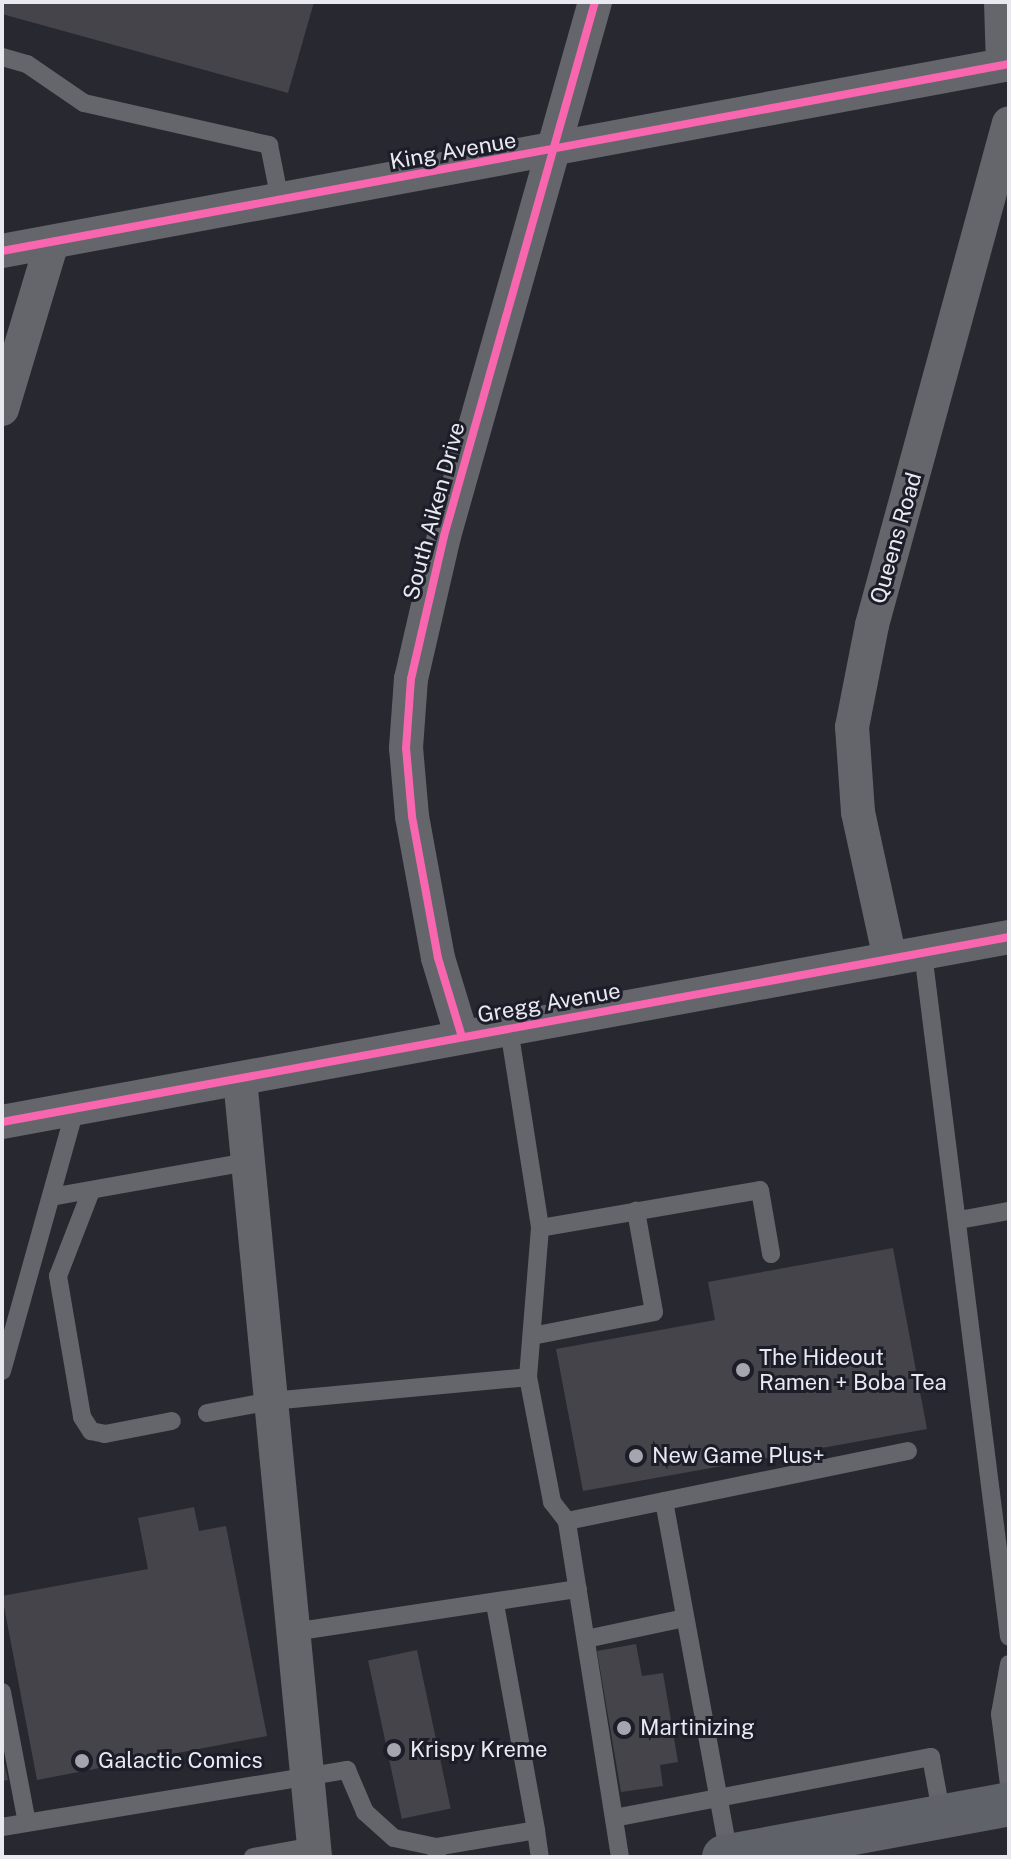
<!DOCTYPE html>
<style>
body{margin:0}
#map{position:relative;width:1011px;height:1859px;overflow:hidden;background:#282930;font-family:"Public Sans",sans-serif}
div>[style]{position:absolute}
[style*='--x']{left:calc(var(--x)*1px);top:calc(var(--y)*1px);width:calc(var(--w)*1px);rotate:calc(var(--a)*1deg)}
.building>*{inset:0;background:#44444a;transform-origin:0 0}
.service>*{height:18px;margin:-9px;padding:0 9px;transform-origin:9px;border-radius:9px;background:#65666c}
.minor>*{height:34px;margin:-17px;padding:0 17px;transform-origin:17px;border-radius:17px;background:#65666c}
.trunk>*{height:44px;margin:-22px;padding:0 22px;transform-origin:22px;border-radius:22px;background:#60626a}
.cycleway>*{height:8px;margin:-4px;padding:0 4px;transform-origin:4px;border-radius:4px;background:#f766af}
.dots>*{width:22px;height:22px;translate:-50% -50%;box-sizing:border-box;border:4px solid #1c1d29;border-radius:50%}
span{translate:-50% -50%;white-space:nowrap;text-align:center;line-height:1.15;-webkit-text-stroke:6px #1c1d29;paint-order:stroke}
.street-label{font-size:22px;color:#e8e9f1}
.poi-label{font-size:22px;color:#e8e9f1}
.left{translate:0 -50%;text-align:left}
.frame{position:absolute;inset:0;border:4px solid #e8e9f1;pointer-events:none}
</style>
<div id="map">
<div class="building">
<i style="clip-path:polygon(2px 2px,314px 2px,288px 93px,2px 14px)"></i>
<i style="clip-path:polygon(893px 1248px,927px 1429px,583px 1491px,556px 1349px,715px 1320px,708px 1282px)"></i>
<i style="clip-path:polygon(194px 1507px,199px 1531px,226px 1526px,267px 1736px,37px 1780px,2px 1596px,148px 1569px,138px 1518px)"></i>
<i style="clip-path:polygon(636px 1644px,642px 1676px,663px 1673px,678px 1762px,660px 1765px,663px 1786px,621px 1792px,597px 1651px)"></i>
<i style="left:417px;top:1650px;width:162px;height:50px;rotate:78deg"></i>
<i style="clip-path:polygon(2px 1754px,8px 1780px,2px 1781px)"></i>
</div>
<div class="service">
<i style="--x:2;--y:57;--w:26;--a:16"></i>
<i style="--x:27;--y:64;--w:69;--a:34.4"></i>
<i style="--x:84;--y:103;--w:190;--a:12.8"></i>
<i style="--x:269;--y:145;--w:56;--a:78.7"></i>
<i style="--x:923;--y:953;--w:689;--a:82.83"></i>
<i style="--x:509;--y:1029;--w:201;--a:81.1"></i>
<i style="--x:540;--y:1228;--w:149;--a:94.6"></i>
<i style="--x:528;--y:1377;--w:127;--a:79.1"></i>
<i style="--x:552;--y:1502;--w:24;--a:52"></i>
<i style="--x:91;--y:1191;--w:91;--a:111.2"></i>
<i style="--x:58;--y:1276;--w:143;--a:80.3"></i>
<i style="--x:82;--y:1417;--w:17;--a:57"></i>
<i style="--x:91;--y:1431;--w:14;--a:12"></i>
<i style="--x:105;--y:1434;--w:68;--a:-11"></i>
<i style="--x:51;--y:1197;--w:200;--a:-10.1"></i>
<i style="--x:959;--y:1220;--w:51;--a:-10.2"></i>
<i style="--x:540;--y:1228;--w:223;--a:-9.8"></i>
<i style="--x:760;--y:1190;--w:65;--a:80.2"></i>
<i style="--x:532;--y:1336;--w:124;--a:-11.1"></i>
<i style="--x:654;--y:1312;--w:103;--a:-100.1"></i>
<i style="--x:2;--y:1371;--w:272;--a:-74.4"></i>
<i style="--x:207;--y:1413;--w:65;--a:-10.6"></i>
<i style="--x:271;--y:1401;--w:258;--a:-5.3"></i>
<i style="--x:664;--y:1501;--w:361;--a:79.6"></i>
<i style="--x:495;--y:1604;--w:230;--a:79.7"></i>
<i style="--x:293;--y:1632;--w:288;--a:-8.6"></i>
<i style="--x:586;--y:1639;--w:101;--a:-12"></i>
<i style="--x:1009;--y:1664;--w:51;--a:100.2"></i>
<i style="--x:1000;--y:1714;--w:71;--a:82.7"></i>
<i style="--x:2;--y:1692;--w:133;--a:79.2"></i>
<i style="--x:614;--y:1818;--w:323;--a:-10.9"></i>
<i style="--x:931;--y:1757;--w:61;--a:79.6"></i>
<i style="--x:2;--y:1827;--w:350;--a:-9.4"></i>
<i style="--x:347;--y:1770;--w:46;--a:66.8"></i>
<i style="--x:365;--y:1812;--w:39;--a:42"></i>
<i style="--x:394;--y:1838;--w:43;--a:12.1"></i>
<i style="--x:253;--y:1857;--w:62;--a:-10.2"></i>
<i style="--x:437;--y:1857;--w:10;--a:-96"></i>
<i style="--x:436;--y:1847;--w:101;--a:-9.6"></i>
<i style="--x:536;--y:1830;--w:27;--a:82"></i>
<i style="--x:620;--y:1857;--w:340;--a:-99"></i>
<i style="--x:567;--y:1521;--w:348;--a:-11.6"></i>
</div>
<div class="minor">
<i style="--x:1001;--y:2;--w:63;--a:88.2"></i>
<i style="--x:2;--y:251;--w:1024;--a:-10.52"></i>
<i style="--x:2;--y:409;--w:174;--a:-73.3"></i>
<i style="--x:890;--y:959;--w:150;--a:-102.3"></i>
<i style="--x:858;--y:812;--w:85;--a:-94"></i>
<i style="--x:852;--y:727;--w:104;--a:-78.9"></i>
<i style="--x:872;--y:625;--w:520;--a:-74.74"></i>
<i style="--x:462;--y:1037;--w:83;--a:-106.9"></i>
<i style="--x:438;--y:958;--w:144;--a:-100.4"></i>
<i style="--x:412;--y:816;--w:68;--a:-95"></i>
<i style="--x:406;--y:748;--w:69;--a:-85.9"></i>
<i style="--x:411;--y:679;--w:147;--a:-77"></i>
<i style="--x:444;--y:536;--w:555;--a:-74.21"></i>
<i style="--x:240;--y:1079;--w:782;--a:84.49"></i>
<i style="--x:2;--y:1122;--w:1024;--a:-10.41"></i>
</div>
<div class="trunk">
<i style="--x:724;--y:1857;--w:290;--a:-10.5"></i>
</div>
<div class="cycleway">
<i style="--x:2;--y:251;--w:1024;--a:-10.52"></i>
<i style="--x:462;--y:1037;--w:83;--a:-106.9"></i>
<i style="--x:438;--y:958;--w:144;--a:-100.4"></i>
<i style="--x:412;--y:816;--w:68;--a:-95"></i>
<i style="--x:406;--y:748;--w:69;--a:-85.9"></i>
<i style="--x:411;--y:679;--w:147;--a:-77"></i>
<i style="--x:444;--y:536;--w:555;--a:-74.21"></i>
<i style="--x:2;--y:1122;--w:1024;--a:-10.41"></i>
</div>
<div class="dots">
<i style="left:743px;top:1370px;background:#a5a6ad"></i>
<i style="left:636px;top:1456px;background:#a5a6ad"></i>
<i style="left:624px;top:1728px;background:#a5a6ad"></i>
<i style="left:394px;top:1750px;background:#a5a6ad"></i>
<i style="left:82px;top:1761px;background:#a5a6ad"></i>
</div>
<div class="street-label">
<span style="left:453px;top:151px;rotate:-10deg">King Avenue</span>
<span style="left:434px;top:511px;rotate:-75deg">South Aiken Drive</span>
<span style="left:896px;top:538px;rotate:-74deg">Queens Road</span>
<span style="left:549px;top:1003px;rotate:-10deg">Gregg Avenue</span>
</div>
<div class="poi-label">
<span class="left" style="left:759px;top:1370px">The Hideout<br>Ramen + Boba Tea</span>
<span class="left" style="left:652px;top:1456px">New Game Plus+</span>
<span class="left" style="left:640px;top:1728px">Martinizing</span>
<span class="left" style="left:410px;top:1750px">Krispy Kreme</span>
<span class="left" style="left:98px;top:1761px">Galactic Comics</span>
</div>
<div class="frame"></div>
</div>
